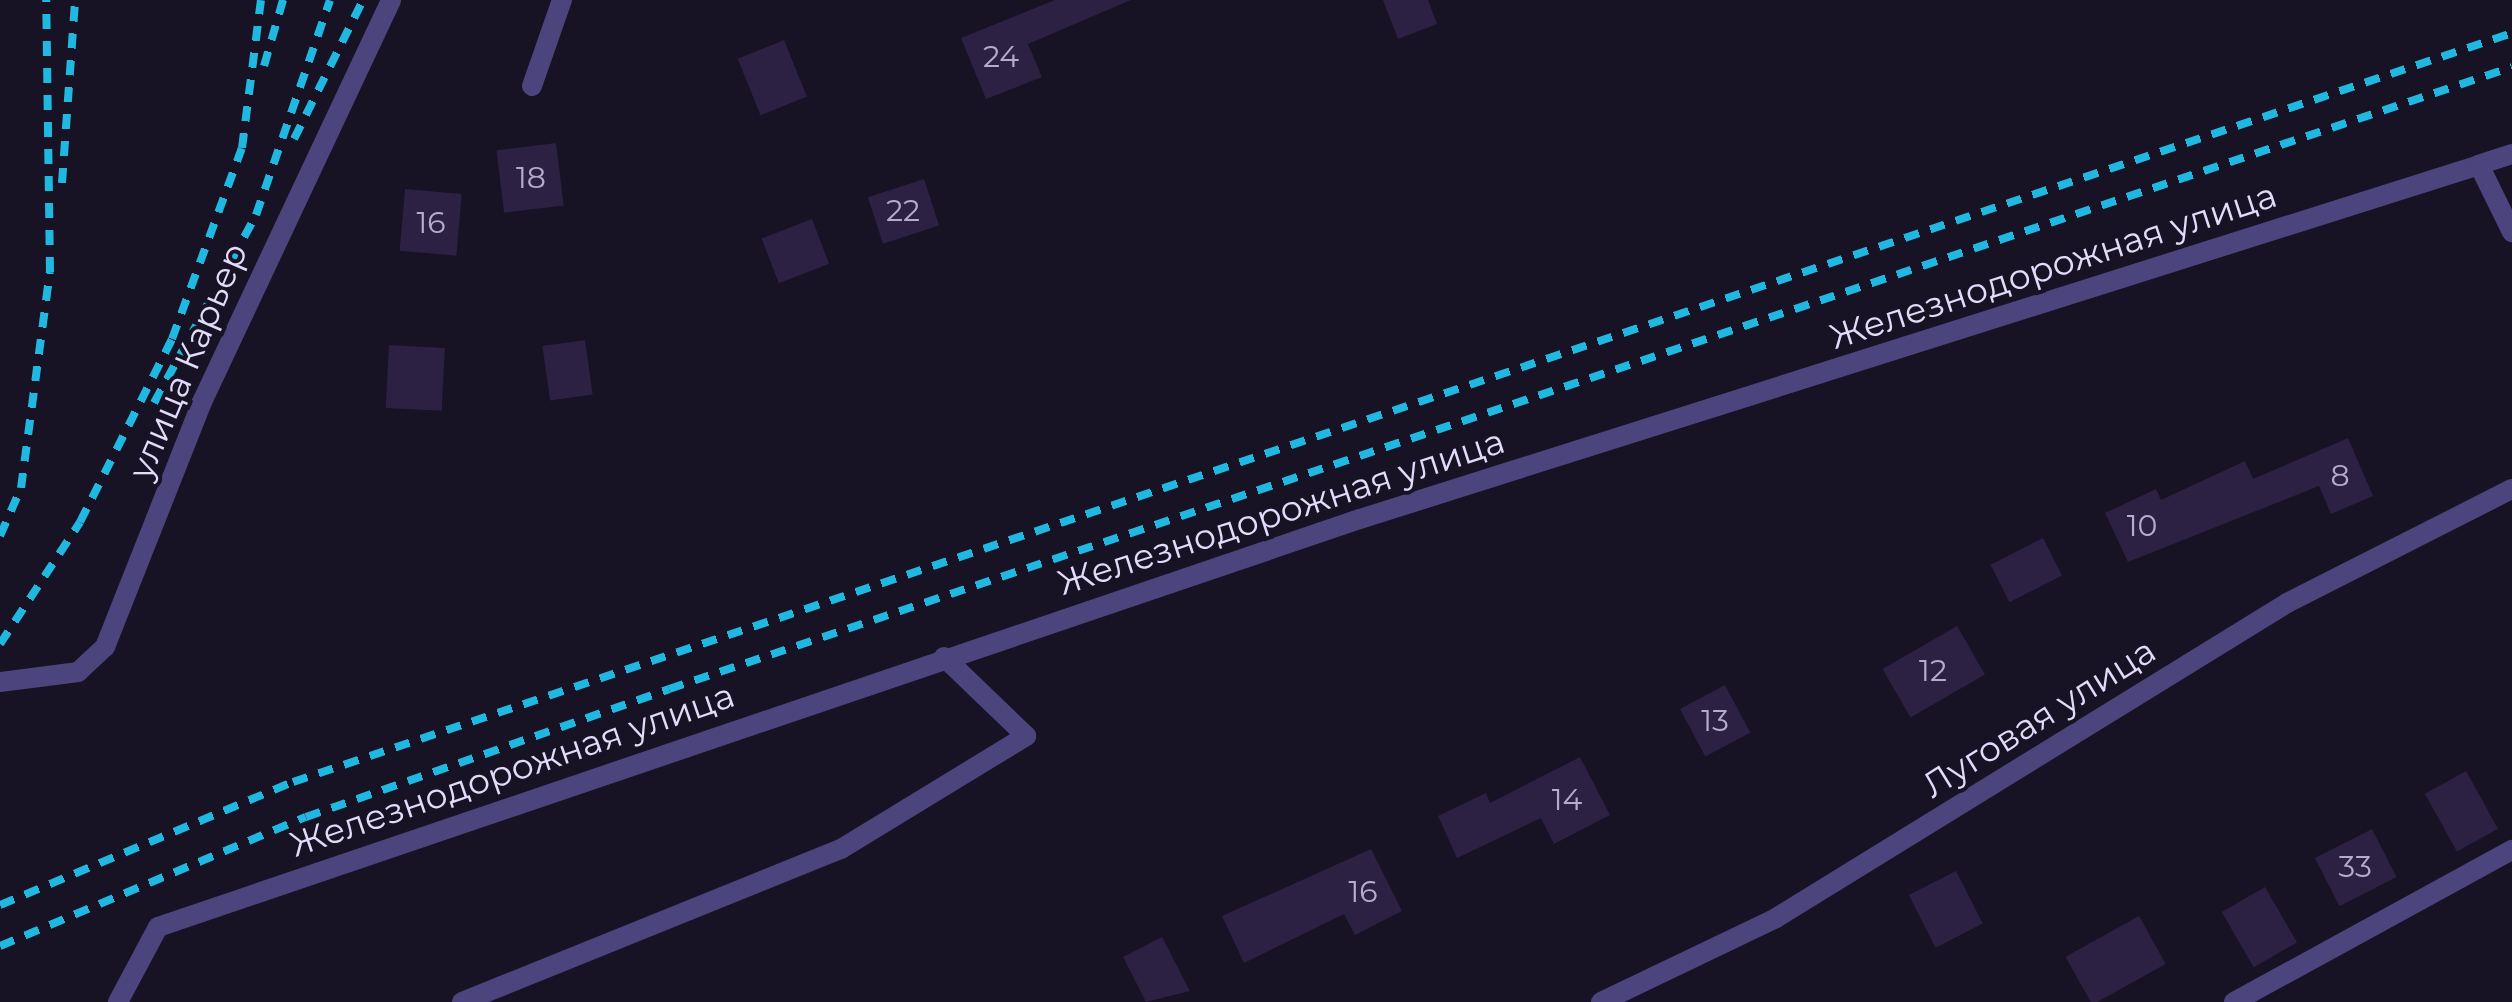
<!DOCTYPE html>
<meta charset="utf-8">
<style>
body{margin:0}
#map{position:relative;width:2512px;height:1002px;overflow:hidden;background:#171224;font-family:Montserrat,sans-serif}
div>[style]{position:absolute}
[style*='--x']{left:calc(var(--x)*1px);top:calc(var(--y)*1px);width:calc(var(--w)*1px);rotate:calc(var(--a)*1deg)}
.building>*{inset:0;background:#2c2143;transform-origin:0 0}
.lane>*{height:20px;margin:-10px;padding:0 10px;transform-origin:10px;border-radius:10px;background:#4c447d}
.street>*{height:20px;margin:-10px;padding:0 10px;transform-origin:10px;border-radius:10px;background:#4c447d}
.rail>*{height:8px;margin-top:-4px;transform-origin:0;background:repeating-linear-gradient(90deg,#20b8e1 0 15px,transparent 0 27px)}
span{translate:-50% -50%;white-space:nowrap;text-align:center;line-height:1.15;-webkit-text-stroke:8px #171224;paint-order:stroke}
.number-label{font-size:30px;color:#b4accc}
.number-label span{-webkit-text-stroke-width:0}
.street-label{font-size:35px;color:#e2dbfa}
</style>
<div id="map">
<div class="building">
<i style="clip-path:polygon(1055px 0,1131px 0,1028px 44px,1042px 77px,986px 99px,961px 38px)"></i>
<i style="clip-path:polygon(1383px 0,1428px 0,1437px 24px,1398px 39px)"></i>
<i style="left:784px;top:40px;width:61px;height:50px;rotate:68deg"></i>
<i style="left:556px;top:143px;width:63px;height:60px;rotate:83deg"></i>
<i style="left:924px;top:179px;width:49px;height:59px;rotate:72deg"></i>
<i style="left:405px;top:189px;width:57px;height:62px;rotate:5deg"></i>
<i style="left:812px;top:219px;width:48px;height:54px;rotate:69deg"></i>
<i style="left:585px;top:340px;width:55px;height:43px;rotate:82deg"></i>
<i style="left:389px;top:345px;width:56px;height:63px;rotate:3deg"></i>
<i style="clip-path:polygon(2348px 438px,2373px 496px,2331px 514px,2319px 486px,2128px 562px,2105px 513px,2156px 489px,2161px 500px,2245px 461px,2253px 479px)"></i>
<i style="left:2043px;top:538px;width:42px;height:59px;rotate:63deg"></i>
<i style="left:1957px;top:626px;width:56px;height:86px;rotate:60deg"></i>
<i style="left:1725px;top:685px;width:54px;height:51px;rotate:62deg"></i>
<i style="clip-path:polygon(1580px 757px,1610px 815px,1554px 844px,1541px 818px,1457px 858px,1438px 816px,1486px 793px,1490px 803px)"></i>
<i style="left:2466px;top:771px;width:66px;height:47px;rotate:61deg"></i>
<i style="left:2372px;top:829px;width:54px;height:64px;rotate:63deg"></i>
<i style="clip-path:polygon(1371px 849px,1402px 911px,1355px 935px,1344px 914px,1244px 963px,1222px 916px)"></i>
<i style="left:1956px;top:871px;width:59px;height:53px;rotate:63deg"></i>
<i style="left:2265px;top:887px;width:64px;height:50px;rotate:60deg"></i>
<i style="left:2139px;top:916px;width:55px;height:84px;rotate:61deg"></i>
<i style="clip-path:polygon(1162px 937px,1190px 991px,1146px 1002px,1123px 957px)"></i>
</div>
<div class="lane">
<i style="--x:532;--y:86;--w:91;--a:-70.8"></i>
<i style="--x:944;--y:657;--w:114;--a:43.9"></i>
<i style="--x:118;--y:1002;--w:85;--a:-61.9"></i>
<i style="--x:158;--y:927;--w:1269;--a:-18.75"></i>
<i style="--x:1360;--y:519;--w:1174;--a:-17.55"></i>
</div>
<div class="street">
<i style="--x:2512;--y:154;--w:35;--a:162"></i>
<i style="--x:2479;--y:165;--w:75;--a:63.8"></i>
<i style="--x:0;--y:682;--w:79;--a:-7.3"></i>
<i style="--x:78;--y:672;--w:37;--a:-43"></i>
<i style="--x:105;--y:647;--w:264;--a:-68.4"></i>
<i style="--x:202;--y:402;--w:444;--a:-64.8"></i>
<i style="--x:462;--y:1002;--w:409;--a:-22"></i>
<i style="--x:841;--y:849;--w:217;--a:-31.4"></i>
<i style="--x:1601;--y:1002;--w:194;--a:-25.6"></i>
<i style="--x:1776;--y:918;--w:600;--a:-31.65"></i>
<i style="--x:2287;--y:603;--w:252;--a:-26.9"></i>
<i style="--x:2234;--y:1002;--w:317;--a:-28.7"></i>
</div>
<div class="rail">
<i style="--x:264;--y:66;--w:69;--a:-73.9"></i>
<i style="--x:294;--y:139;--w:155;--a:-63.6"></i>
<i style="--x:62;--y:183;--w:183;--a:-85.9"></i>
<i style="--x:154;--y:403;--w:214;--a:-61.5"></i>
<i style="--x:256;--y:215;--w:227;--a:-71"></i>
<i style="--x:0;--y:536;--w:52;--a:-66.4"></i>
<i style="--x:21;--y:488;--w:218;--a:-82.4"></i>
<i style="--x:50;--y:272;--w:272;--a:-90.8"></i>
<i style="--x:0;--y:644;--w:146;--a:-56.7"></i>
<i style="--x:80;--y:522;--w:205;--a:-63.3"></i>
<i style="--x:172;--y:339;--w:203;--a:-69.9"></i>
<i style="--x:242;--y:148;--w:149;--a:-82.7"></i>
<i style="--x:0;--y:905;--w:318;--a:-22.8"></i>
<i style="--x:293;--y:782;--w:2342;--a:-18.65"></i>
<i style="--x:0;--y:946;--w:332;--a:-22.9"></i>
<i style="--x:306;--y:817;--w:385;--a:-19.4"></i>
<i style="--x:669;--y:689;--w:1945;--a:-18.65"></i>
</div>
<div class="number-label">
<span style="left:1001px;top:57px">24</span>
<span style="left:531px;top:178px">18</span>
<span style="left:903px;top:211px">22</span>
<span style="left:431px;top:223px">16</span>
<span style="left:2340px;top:476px">8</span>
<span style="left:2142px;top:526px">10</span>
<span style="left:1933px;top:671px">12</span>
<span style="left:1715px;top:721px">13</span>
<span style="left:1567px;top:800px">14</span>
<span style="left:2355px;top:867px">33</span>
<span style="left:1363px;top:892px">16</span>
</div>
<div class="street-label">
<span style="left:2053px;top:266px;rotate:-18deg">Железнодорожная улица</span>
<span style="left:188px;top:361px;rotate:-67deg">улица Карьер</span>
<span style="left:1281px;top:512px;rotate:-18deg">Железнодорожная улица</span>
<span style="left:2039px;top:718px;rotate:-32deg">Луговая улица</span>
<span style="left:512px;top:770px;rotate:-19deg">Железнодорожная улица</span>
</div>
</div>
